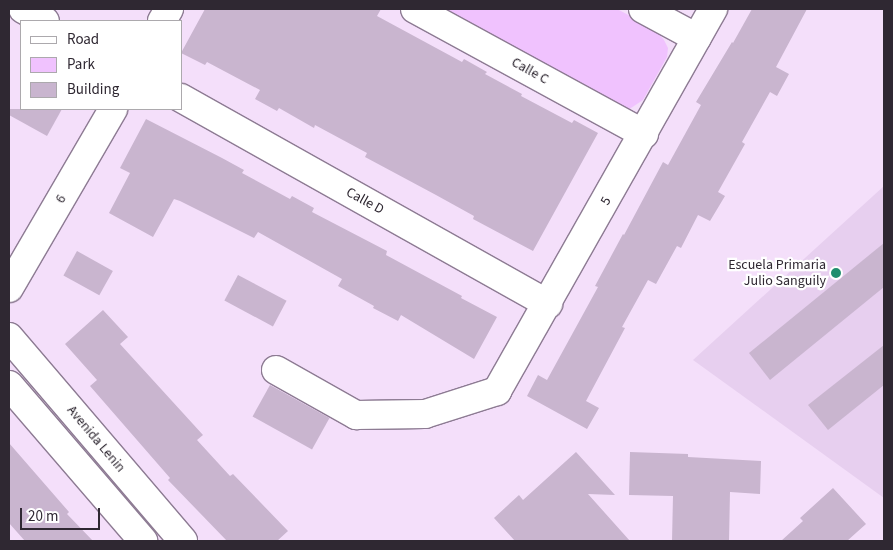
<!DOCTYPE html>
<style>
body{margin:0}
#map{position:relative;width:893px;height:550px;overflow:hidden;background:#f4dffa;font-family:"Source Sans 3",sans-serif}
div>[style]{position:absolute}
[style*='--x']{left:calc(var(--x)*1px);top:calc(var(--y)*1px);width:calc(var(--w)*1px);rotate:calc(var(--a)*1deg)}
.built>*{inset:0;background:#e7cfef}
.green>*{inset:0;background:#f0c2fe}
.building>*{inset:0;background:#c9b5cf;transform-origin:0 0}
.roads{filter:drop-shadow(1px 0 #8d7b93) drop-shadow(-1px 0 #8d7b93) drop-shadow(0 1px #8d7b93) drop-shadow(0 -1px #8d7b93)}
.minor>*{height:28px;margin:-14px;padding:0 14px;transform-origin:14px;border-radius:14px;background:#fff}
.dots>*{width:14px;height:14px;translate:-50% -50%;box-sizing:border-box;border:2px solid #fff;border-radius:50%}
span{translate:-50% -50%;white-space:nowrap;text-align:center;line-height:1.15;-webkit-text-stroke:4.5px #fff;paint-order:stroke}
.street-label{font-size:14px;color:#2f2832}
.poi-label{font-size:14px;color:#2f2832}
.right{translate:-100% -50%;text-align:right}
.frame{position:absolute;inset:0;border:10px solid #2f2832;pointer-events:none}
.legend{position:absolute;left:20px;top:20px;width:162px;height:90px;box-sizing:border-box;background:#fff;border:1px solid #aca9ad;margin:0;padding:6px 9px;list-style:none;font-size:15px;color:#2f2832}
.legend li{display:flex;align-items:center;gap:10px;height:25px}
.legend b{width:25px;border:1px solid #aca9ad}
.scale{position:absolute;left:20px;top:508px;width:80px;height:22px;box-sizing:border-box;border:2px solid #2f2832;border-top:0;padding-left:6px;font-size:15px;line-height:18px;white-space:nowrap;color:#2f2832;-webkit-text-stroke:4px #fff;paint-order:stroke}
</style>
<div id="map">
<div class="built">
<i style="clip-path:polygon(884px 186px,884px 498px,693px 360px)"></i>
</div>
<div class="green">
<i style="clip-path:polygon(438px 9px,617px 9px,655px 29px,664px 40px,668px 48px,667px 57px,643px 100px,628px 110px)"></i>
</div>
<div class="building">
<i style="clip-path:polygon(205px 9px,381px 9px,377px 16px,462px 62px,464px 59px,487px 72px,485px 74px,522px 94px,521px 96px,572px 123px,574px 120px,598px 133px,533px 251px,473px 219px,474px 216px,436px 195px,365px 157px,367px 153px,315px 125px,314px 128px,279px 108px,277px 111px,255px 99px,260px 90px,207px 62px,205px 65px,181px 53px)"></i>
<i style="clip-path:polygon(752px 9px,807px 9px,776px 67px,789px 74px,777px 96px,770px 92px,742px 142px,745px 144px,718px 192px,725px 196px,710px 221px,698px 215px,681px 248px,677px 246px,656px 284px,648px 280px,622px 327px,625px 328px,586px 401px,599px 408px,587px 429px,527px 396px,538px 375px,547px 380px,598px 287px,595px 286px,623px 234px,624px 235px,663px 162px,668px 165px,701px 105px,696px 102px,732px 42px,733px 43px)"></i>
<i style="clip-path:polygon(9px 109px,62px 109px,47px 136px,9px 115px)"></i>
<i style="clip-path:polygon(146px 119px,222px 158px,244px 170px,242px 173px,290px 199px,292px 196px,314px 208px,312px 212px,387px 251px,386px 255px,462px 296px,461px 298px,497px 317px,474px 359px,401px 315px,398px 321px,373px 308px,374px 306px,338px 286px,342px 279px,258px 232px,254px 238px,180px 201px,174px 199px,153px 237px,109px 213px,130px 173px,120px 168px)"></i>
<i style="clip-path:polygon(884px 243px,884px 287px,770px 380px,749px 353px)"></i>
<i style="left:77px;top:251px;width:41px;height:28px;rotate:29deg"></i>
<i style="left:238px;top:275px;width:55px;height:29px;rotate:28deg"></i>
<i style="clip-path:polygon(103px 310px,128px 337px,120px 344px,203px 435px,197px 440px,230px 476px,233px 474px,288px 531px,277px 541px,227px 541px,168px 480px,170px 478px,90px 386px,97px 380px,65px 344px)"></i>
<i style="clip-path:polygon(884px 345px,884px 385px,828px 430px,808px 405px)"></i>
<i style="left:270px;top:385px;width:68px;height:36px;rotate:29deg"></i>
<i style="clip-path:polygon(9px 443px,69px 512px,67px 514px,93px 541px,25px 541px,9px 523px)"></i>
<i style="clip-path:polygon(576px 452px,615px 495px,588px 494px,630px 541px,515px 541px,494px 518px,519px 495px,523px 500px)"></i>
<i style="clip-path:polygon(630px 452px,688px 454px,688px 457px,761px 461px,760px 494px,730px 492px,729px 541px,672px 541px,673px 496px,629px 495px)"></i>
<i style="clip-path:polygon(833px 488px,866px 524px,847px 541px,781px 541px,803px 521px,800px 518px)"></i>
</div>
<div class="roads">
<div class="minor">
<i style="--x:23;--y:9;--w:25;--a:29"></i>
<i style="--x:415;--y:9;--w:261;--a:28.6"></i>
<i style="--x:643;--y:9;--w:61;--a:28.2"></i>
<i style="--x:162;--y:21;--w:14;--a:-60"></i>
<i style="--x:181;--y:98;--w:421;--a:29.3"></i>
<i style="--x:9;--y:288;--w:207;--a:-59.8"></i>
<i style="--x:9;--y:337;--w:268;--a:49.5"></i>
<i style="--x:276;--y:370;--w:92;--a:29.4"></i>
<i style="--x:356;--y:415;--w:69;--a:-0.8"></i>
<i style="--x:425;--y:414;--w:76;--a:-17.7"></i>
<i style="--x:497;--y:391;--w:439;--a:-60.5"></i>
<i style="--x:9;--y:385;--w:206;--a:49.3"></i>
</div>
</div>
<div class="dots">
<i style="left:836px;top:273px;background:#1f8e6e"></i>
</div>
<div class="street-label">
<span style="left:530px;top:71px;rotate:29deg">Calle C</span>
<span style="left:61px;top:199px;rotate:-60deg">6</span>
<span style="left:365px;top:201px;rotate:29deg">Calle D</span>
<span style="left:606px;top:201px;rotate:-61deg">5</span>
<span style="left:96px;top:439px;rotate:50deg">Avenida Lenin</span>
</div>
<div class="poi-label">
<span class="right" style="left:826px;top:273px">Escuela Primaria<br>Julio Sanguily</span>
</div>
<div class="frame"></div>
<ul class="legend">
<li><b style="height:6px;background:#fff"></b>Road</li>
<li><b style="height:14px;background:#f0c2fe"></b>Park</li>
<li><b style="height:14px;background:#c9b5cf"></b>Building</li>
</ul>
<div class="scale">20 m</div>
</div>
